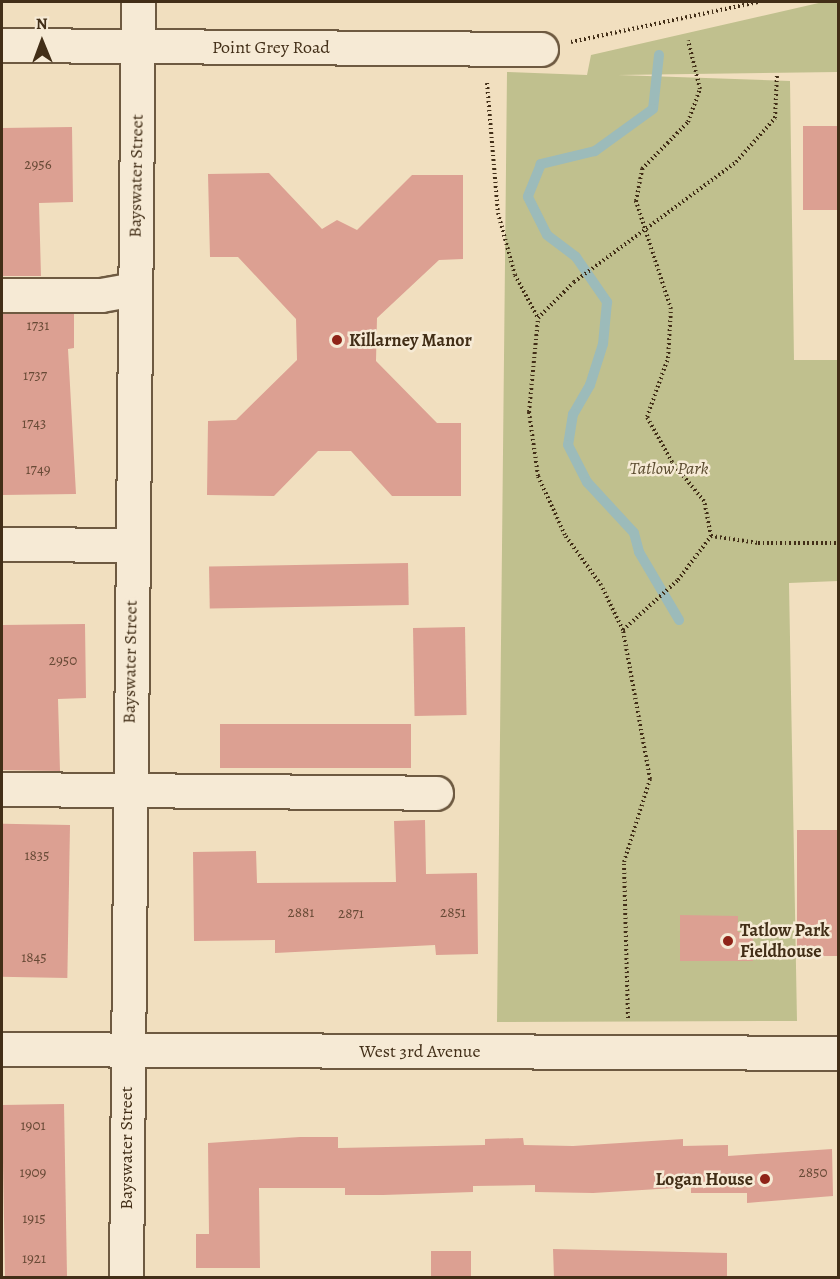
<!DOCTYPE html>
<style>
body{margin:0}
#map{position:relative;width:840px;height:1279px;overflow:hidden;background:#f1dfbf;font-family:Alegreya,serif}
div>[style]{position:absolute}
[style*='--x']{left:calc(var(--x)*1px);top:calc(var(--y)*1px);width:calc(var(--w)*1px);rotate:calc(var(--a)*1deg)}
.green>*{inset:0;background:#c0c08e}
.stream>*{height:10px;margin:-5px;padding:0 5px;transform-origin:5px;border-radius:5px;background:#9cbbba}
.building>*{inset:0;background:#dca092;transform-origin:0 0}
.path>*{height:4px;margin-top:-2px;transform-origin:0;background:repeating-linear-gradient(90deg,#422e17 0 1.5px,transparent 0 4.5px)}
.roads{filter:drop-shadow(2px 0 #6e5a41) drop-shadow(-2px 0 #6e5a41) drop-shadow(0 2px #6e5a41) drop-shadow(0 -2px #6e5a41)}
.minor>*{height:33px;margin:-16.5px;padding:0 16.5px;transform-origin:16.5px;border-radius:16.5px;background:#f6ead5}
.dots>*{width:16px;height:16px;translate:-50% -50%;box-sizing:border-box;border:3px solid #f6ead5;border-radius:50%}
span{translate:-50% -50%;white-space:nowrap;text-align:center;line-height:1.15;-webkit-text-stroke:5px #f6ead5;paint-order:stroke}
.number-label{font-size:15px;color:#684a36}
.number-label span{-webkit-text-stroke-width:0}
.street-label{font-size:18px;color:#422e17}
.poi-label{font-size:18px;color:#422e17;font-weight:700}
.left{translate:0 -50%;text-align:left}
.right{translate:-100% -50%;text-align:right}
.park-label{font-size:18px;color:#5b4b2f;font-style:italic}
.frame{position:absolute;inset:0;border:3px solid #422e17;pointer-events:none}
.north{position:absolute;left:12px;top:12px;width:60px;height:60px;-webkit-text-stroke:4px #f6ead5;paint-order:stroke;rotate:359deg;font-size:16px;font-weight:700;line-height:24px;text-align:center;color:#422e17}
.north::after{content:'';display:block;margin:auto;width:21px;height:27px;background:#422e17;clip-path:polygon(50% 0,100% 100%,50% 72%,0 100%)}
</style>
<div id="map">
<div class="green">
<i style="clip-path:polygon(823px 2px,838px 2px,838px 72px,618px 75px,790px 81px,794px 360px,838px 360px,838px 581px,789px 583px,797px 1021px,497px 1022px,507px 72px,587px 75px,591px 55px)"></i>
</div>
<div class="stream">
<i style="--x:659;--y:55;--w:54;--a:96.3"></i>
<i style="--x:653;--y:109;--w:72;--a:144.1"></i>
<i style="--x:595;--y:151;--w:56;--a:166.5"></i>
<i style="--x:541;--y:164;--w:35;--a:112"></i>
<i style="--x:528;--y:197;--w:42;--a:63.4"></i>
<i style="--x:547;--y:235;--w:36;--a:37"></i>
<i style="--x:576;--y:257;--w:55;--a:55.4"></i>
<i style="--x:607;--y:302;--w:42;--a:95.4"></i>
<i style="--x:603;--y:344;--w:43;--a:107.6"></i>
<i style="--x:590;--y:385;--w:34;--a:120"></i>
<i style="--x:573;--y:414;--w:31;--a:99"></i>
<i style="--x:568;--y:445;--w:42;--a:62.8"></i>
<i style="--x:587;--y:482;--w:69;--a:47.3"></i>
<i style="--x:634;--y:533;--w:20;--a:75"></i>
<i style="--x:639;--y:552;--w:79;--a:59.5"></i>
</div>
<div class="building">
<i style="left:803px;top:126px;width:35px;height:84px"></i>
<i style="clip-path:polygon(72px 127px,73px 202px,39px 203px,41px 276px,2px 276px,2px 128px)"></i>
<i style="clip-path:polygon(269px 173px,322px 229px,337px 220px,357px 230px,412px 175px,463px 175px,463px 259px,439px 260px,377px 318px,376px 361px,437px 423px,461px 423px,461px 496px,392px 496px,351px 451px,318px 451px,274px 496px,207px 495px,208px 421px,236px 420px,297px 360px,296px 319px,238px 257px,210px 257px,208px 174px)"></i>
<i style="clip-path:polygon(2px 314px,74px 314px,74px 348px,68px 349px,76px 494px,2px 495px)"></i>
<i style="left:408px;top:563px;width:42px;height:199px;rotate:89deg"></i>
<i style="clip-path:polygon(85px 624px,86px 698px,58px 699px,60px 771px,2px 770px,2px 625px)"></i>
<i style="left:465px;top:627px;width:88px;height:52px;rotate:89deg"></i>
<i style="left:411px;top:724px;width:44px;height:191px;rotate:90deg"></i>
<i style="clip-path:polygon(425px 820px,426px 874px,477px 873px,478px 954px,436px 955px,435px 945px,275px 953px,275px 940px,194px 941px,193px 852px,256px 851px,257px 883px,396px 882px,394px 821px)"></i>
<i style="left:70px;top:825px;width:153px;height:67px;rotate:91deg"></i>
<i style="left:797px;top:830px;width:41px;height:126px"></i>
<i style="clip-path:polygon(680px 915px,738px 916px,738px 932px,753px 932px,753px 961px,680px 961px)"></i>
<i style="left:64px;top:1104px;width:174px;height:62px;rotate:89deg"></i>
<i style="clip-path:polygon(300px 1137px,338px 1137px,338px 1148px,485px 1145px,485px 1139px,523px 1138px,524px 1145px,573px 1146px,683px 1139px,683px 1146px,728px 1145px,728px 1156px,832px 1149px,833px 1196px,747px 1203px,747px 1193px,691px 1193px,691px 1187px,593px 1193px,535px 1192px,535px 1185px,473px 1186px,473px 1192px,383px 1195px,345px 1195px,345px 1188px,259px 1188px,260px 1268px,196px 1268px,196px 1234px,209px 1234px,208px 1143px)"></i>
<i style="clip-path:polygon(553px 1249px,727px 1253px,727px 1278px,554px 1278px)"></i>
<i style="left:431px;top:1251px;width:40px;height:27px"></i>
</div>
<div class="path">
<i style="--x:571;--y:42;--w:191;--a:-12.1"></i>
<i style="--x:487;--y:83;--w:130;--a:85.2"></i>
<i style="--x:498;--y:213;--w:64;--a:74.7"></i>
<i style="--x:515;--y:275;--w:49;--a:61.9"></i>
<i style="--x:711;--y:536;--w:48;--a:8.5"></i>
<i style="--x:758;--y:543;--w:80;--a:0"></i>
<i style="--x:623;--y:630;--w:74;--a:-42.3"></i>
<i style="--x:678;--y:580;--w:55;--a:-53.1"></i>
<i style="--x:711;--y:536;--w:36;--a:-101"></i>
<i style="--x:704;--y:501;--w:50;--a:-129.4"></i>
<i style="--x:672;--y:462;--w:51;--a:-119.1"></i>
<i style="--x:647;--y:417;--w:63;--a:-70.4"></i>
<i style="--x:668;--y:358;--w:49;--a:-86.5"></i>
<i style="--x:671;--y:309;--w:114;--a:-108"></i>
<i style="--x:636;--y:201;--w:33;--a:-79"></i>
<i style="--x:642;--y:169;--w:66;--a:-45.6"></i>
<i style="--x:688;--y:122;--w:35;--a:-70"></i>
<i style="--x:700;--y:89;--w:50;--a:-103.8"></i>
<i style="--x:628;--y:1018;--w:156;--a:-91.5"></i>
<i style="--x:624;--y:862;--w:87;--a:-72.6"></i>
<i style="--x:650;--y:779;--w:151;--a:-100.3"></i>
<i style="--x:623;--y:630;--w:50;--a:-116.1"></i>
<i style="--x:601;--y:585;--w:62;--a:-125.8"></i>
<i style="--x:565;--y:535;--w:65;--a:-114.6"></i>
<i style="--x:538;--y:476;--w:65;--a:-98"></i>
<i style="--x:529;--y:412;--w:94;--a:-84.5"></i>
<i style="--x:538;--y:318;--w:51;--a:-45"></i>
<i style="--x:574;--y:282;--w:202;--a:-36.5"></i>
<i style="--x:736;--y:162;--w:59;--a:-48.4"></i>
<i style="--x:775;--y:118;--w:44;--a:-87.4"></i>
</div>
<div class="roads">
<div class="minor">
<i style="--x:2;--y:45;--w:539;--a:0.43"></i>
<i style="--x:2;--y:295;--w:99;--a:0"></i>
<i style="--x:101;--y:295;--w:34;--a:-10"></i>
<i style="--x:2;--y:544;--w:129;--a:0.4"></i>
<i style="--x:2;--y:789;--w:434;--a:0.5"></i>
<i style="--x:2;--y:1049;--w:836;--a:0.27"></i>
<i style="--x:126;--y:1278;--w:1276;--a:-89.46"></i>
</div>
</div>
<div class="dots">
<i style="left:337px;top:340px;background:#8f2418"></i>
<i style="left:728px;top:941px;background:#8f2418"></i>
<i style="left:765px;top:1179px;background:#8f2418"></i>
</div>
<div class="number-label">
<span style="left:38px;top:165px">2956</span>
<span style="left:38px;top:326px">1731</span>
<span style="left:35px;top:376px">1737</span>
<span style="left:34px;top:424px">1743</span>
<span style="left:38px;top:470px">1749</span>
<span style="left:63px;top:661px">2950</span>
<span style="left:37px;top:856px">1835</span>
<span style="left:301px;top:913px">2881</span>
<span style="left:453px;top:913px">2851</span>
<span style="left:351px;top:914px">2871</span>
<span style="left:34px;top:958px">1845</span>
<span style="left:33px;top:1126px">1901</span>
<span style="left:33px;top:1173px">1909</span>
<span style="left:813px;top:1173px">2850</span>
<span style="left:34px;top:1219px">1915</span>
<span style="left:34px;top:1259px">1921</span>
</div>
<div class="street-label">
<span style="left:271px;top:47px">Point Grey Road</span>
<span style="left:136px;top:176px;rotate:-89deg">Bayswater Street</span>
<span style="left:130px;top:662px;rotate:-89deg">Bayswater Street</span>
<span style="left:420px;top:1051px">West 3rd Avenue</span>
<span style="left:126px;top:1148px;rotate:-90deg">Bayswater Street</span>
</div>
<div class="poi-label">
<span class="left" style="left:349px;top:340px">Killarney Manor</span>
<span class="left" style="left:740px;top:941px">Tatlow Park<br>Fieldhouse</span>
<span class="right" style="left:753px;top:1179px">Logan House</span>
</div>
<div class="park-label">
<span style="left:669px;top:468px">Tatlow Park</span>
</div>
<div class="frame"></div>
<div class="north">N</div>
</div>
